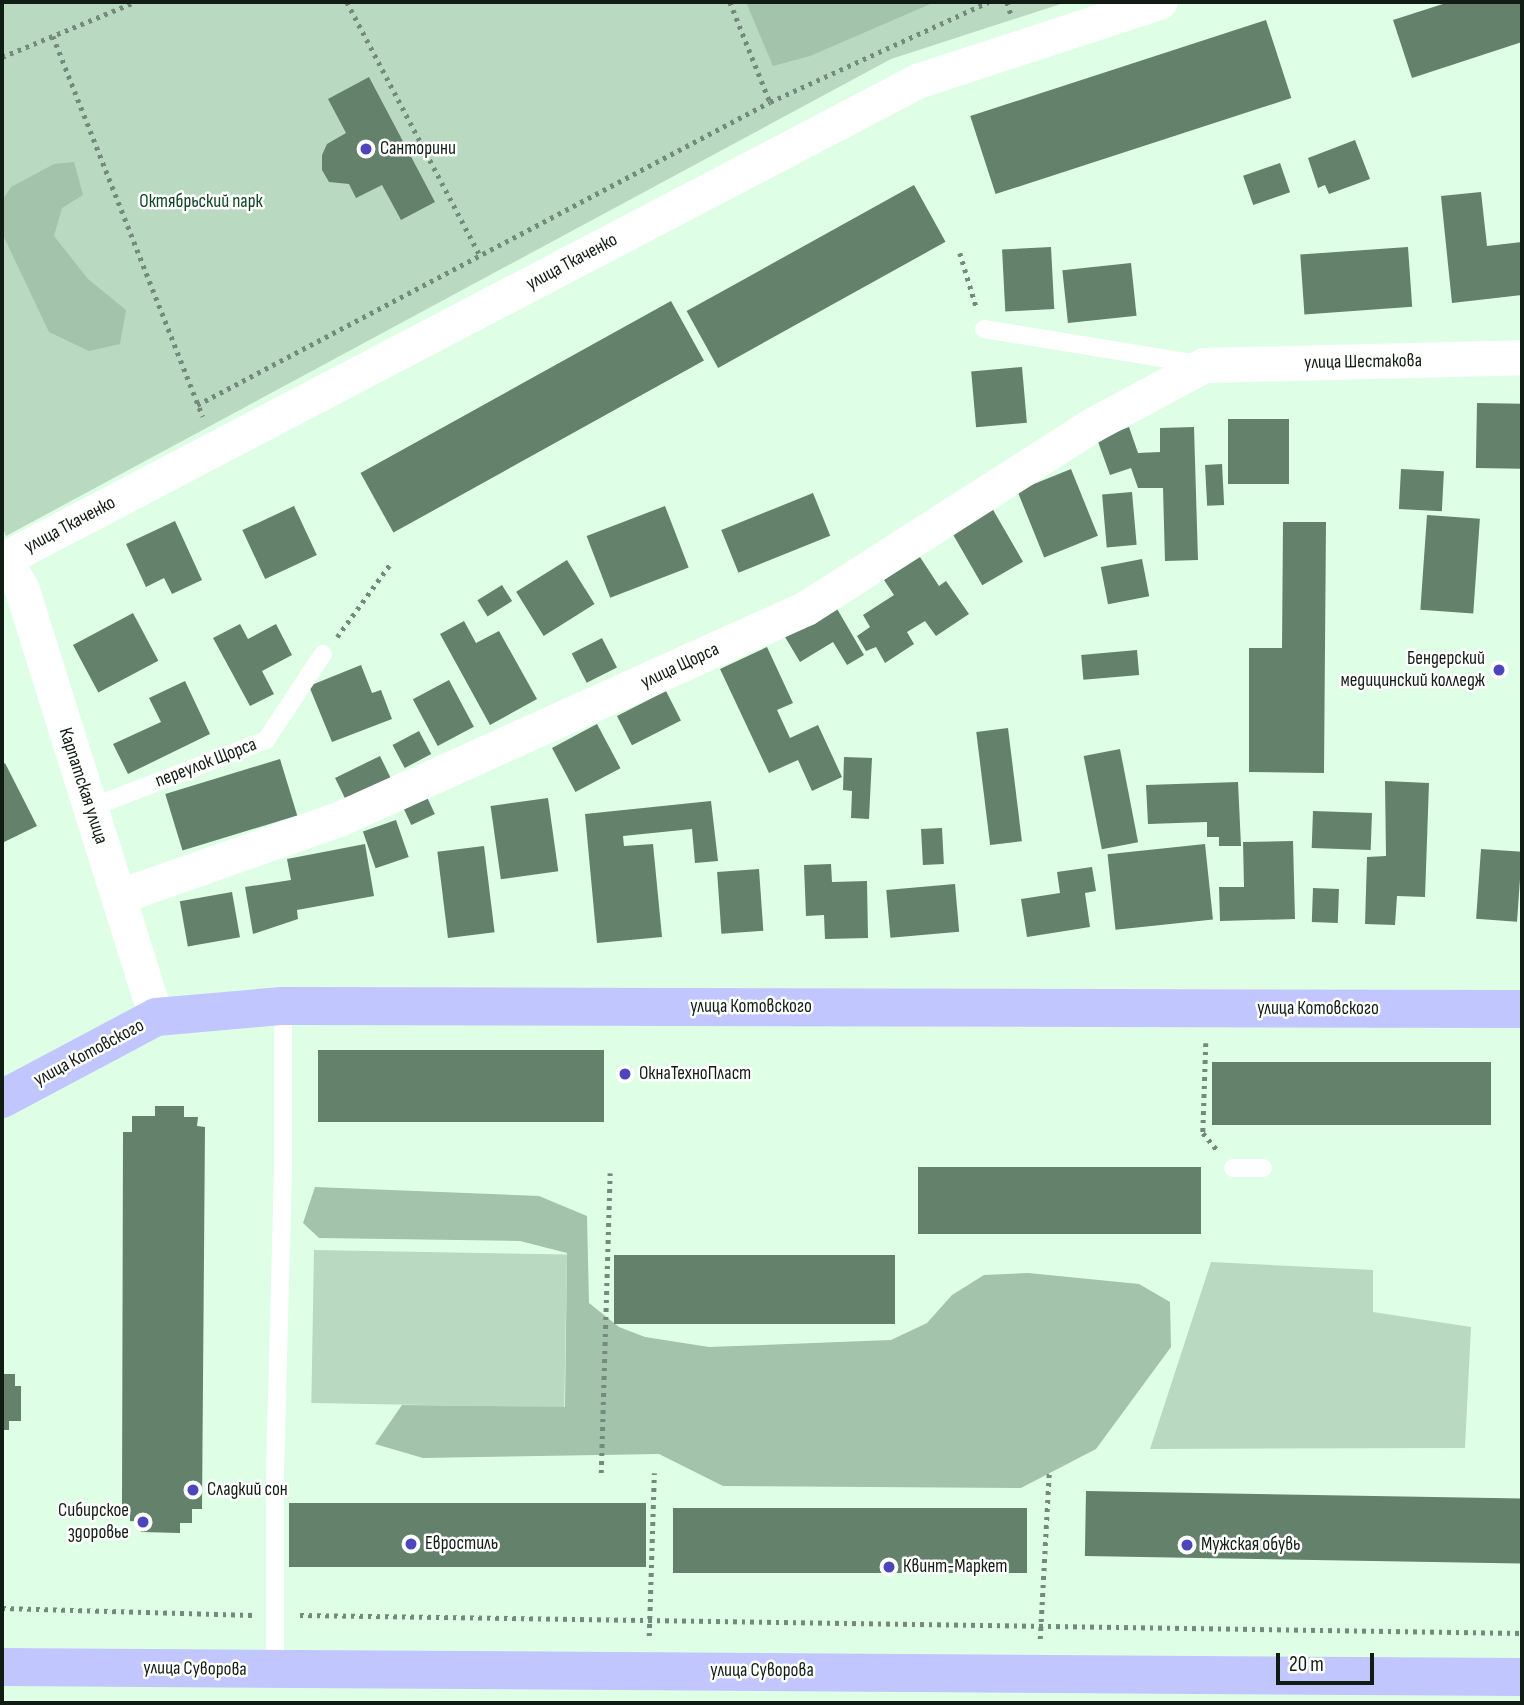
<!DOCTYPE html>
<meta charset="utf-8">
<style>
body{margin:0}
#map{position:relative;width:1524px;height:1705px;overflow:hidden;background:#deffe6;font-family:"Sofia Sans Condensed",sans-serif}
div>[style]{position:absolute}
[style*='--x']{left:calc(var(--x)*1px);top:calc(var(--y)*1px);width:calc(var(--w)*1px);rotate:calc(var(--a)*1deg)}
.green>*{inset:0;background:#b9dac1;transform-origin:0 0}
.forest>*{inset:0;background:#a3c3ab}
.building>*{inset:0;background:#63816b;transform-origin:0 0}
.path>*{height:4.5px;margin-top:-2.25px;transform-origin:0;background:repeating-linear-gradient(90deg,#748a7a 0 3.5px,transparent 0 8.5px)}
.lane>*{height:18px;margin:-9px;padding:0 9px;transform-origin:9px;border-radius:9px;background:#fff}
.street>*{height:35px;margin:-17.5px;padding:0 17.5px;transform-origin:17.5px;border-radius:17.5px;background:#fff}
.primary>*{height:38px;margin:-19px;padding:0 19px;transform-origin:19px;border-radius:19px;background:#c2c6fe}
.dots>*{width:19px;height:19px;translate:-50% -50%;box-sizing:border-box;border:4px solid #fff;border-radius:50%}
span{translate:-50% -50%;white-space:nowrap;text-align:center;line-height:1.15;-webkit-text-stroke:5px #fff;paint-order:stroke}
.poi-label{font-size:19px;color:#111d14}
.left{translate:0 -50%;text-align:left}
.right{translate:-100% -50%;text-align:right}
.park-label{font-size:19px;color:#0f4423}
.street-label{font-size:19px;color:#111d14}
.frame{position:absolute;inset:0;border:4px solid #111d14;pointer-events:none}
.scale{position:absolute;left:1276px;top:1653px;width:98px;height:32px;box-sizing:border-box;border:4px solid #111d14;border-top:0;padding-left:9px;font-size:21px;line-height:24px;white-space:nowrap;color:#111d14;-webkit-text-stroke:5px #fff;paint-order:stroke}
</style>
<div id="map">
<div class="green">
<i style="clip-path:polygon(2px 2px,1067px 2px,891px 59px,6px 536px,2px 526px)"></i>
<i style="left:314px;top:1250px;width:253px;height:153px;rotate:1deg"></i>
<i style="clip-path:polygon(1211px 1262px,1373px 1270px,1373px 1312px,1471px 1327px,1465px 1448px,1150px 1449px)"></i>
</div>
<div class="forest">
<i style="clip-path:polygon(746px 2px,935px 2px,810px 56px,773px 66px)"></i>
<i style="clip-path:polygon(74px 162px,83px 195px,62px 208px,54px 236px,88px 279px,126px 310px,120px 344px,89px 351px,49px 332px,2px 233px,2px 201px,11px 187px,54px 164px)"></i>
<i style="clip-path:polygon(315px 1187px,539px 1196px,587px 1216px,589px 1303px,619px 1327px,645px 1337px,709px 1347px,891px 1340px,927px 1323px,952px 1295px,984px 1275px,1028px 1273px,1139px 1284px,1170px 1302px,1171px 1347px,1096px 1449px,1021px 1488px,723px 1486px,659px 1454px,423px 1458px,375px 1444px,402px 1405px,565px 1407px,567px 1253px,520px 1241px,319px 1238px,303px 1223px)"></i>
</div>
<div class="building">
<i style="clip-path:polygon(1449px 2px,1522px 2px,1522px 42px,1412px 78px,1393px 20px)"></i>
<i style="left:1266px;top:20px;width:82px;height:311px;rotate:72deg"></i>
<i style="clip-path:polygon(369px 77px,435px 202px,401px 220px,382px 185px,356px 198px,349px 184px,329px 182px,322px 170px,322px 155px,327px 144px,346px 133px,328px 99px)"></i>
<i style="clip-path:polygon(1355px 140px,1370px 179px,1329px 194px,1325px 185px,1318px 188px,1308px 158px)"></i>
<i style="left:1280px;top:163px;width:31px;height:39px;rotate:71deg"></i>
<i style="left:914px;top:185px;width:65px;height:260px;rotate:61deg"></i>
<i style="clip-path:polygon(1481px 192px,1487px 246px,1522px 242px,1522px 295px,1452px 303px,1441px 196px)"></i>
<i style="left:1051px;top:247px;width:62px;height:49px;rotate:87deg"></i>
<i style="left:1408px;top:247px;width:60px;height:108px;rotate:86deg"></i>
<i style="left:1131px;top:263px;width:53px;height:69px;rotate:84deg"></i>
<i style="left:671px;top:301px;width:68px;height:355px;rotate:61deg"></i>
<i style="left:1022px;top:367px;width:56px;height:51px;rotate:85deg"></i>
<i style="left:1477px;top:403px;width:45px;height:65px;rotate:1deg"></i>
<i style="left:1228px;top:419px;width:61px;height:65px"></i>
<i style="clip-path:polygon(1129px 427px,1138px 453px,1160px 452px,1160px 428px,1194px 427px,1198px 560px,1165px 561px,1163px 488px,1138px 488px,1131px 468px,1110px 475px,1097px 439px)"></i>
<i style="left:1222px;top:464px;width:41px;height:17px;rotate:87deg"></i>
<i style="left:1071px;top:469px;width:72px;height:58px;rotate:68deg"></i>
<i style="left:1401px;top:469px;width:43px;height:40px;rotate:3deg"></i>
<i style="left:1132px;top:492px;width:53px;height:30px;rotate:85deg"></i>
<i style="left:813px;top:493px;width:46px;height:99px;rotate:68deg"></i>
<i style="left:294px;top:506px;width:54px;height:57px;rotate:65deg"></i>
<i style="left:665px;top:506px;width:66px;height:84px;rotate:69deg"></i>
<i style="left:992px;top:508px;width:62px;height:47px;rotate:60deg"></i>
<i style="left:1427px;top:515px;width:53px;height:95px;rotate:4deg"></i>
<i style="clip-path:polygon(175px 521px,202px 580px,172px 594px,164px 578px,146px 587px,126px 544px)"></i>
<i style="clip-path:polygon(1283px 522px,1326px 522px,1324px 773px,1249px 772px,1249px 648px,1282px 648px)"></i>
<i style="clip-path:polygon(920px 557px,939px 586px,946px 581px,969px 614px,936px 636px,925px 621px,907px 632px,914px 644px,885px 663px,876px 647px,866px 651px,857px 636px,870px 627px,863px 615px,894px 595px,884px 580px)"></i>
<i style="left:1142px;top:559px;width:38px;height:42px;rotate:79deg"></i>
<i style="left:567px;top:560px;width:52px;height:60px;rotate:58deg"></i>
<i style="left:502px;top:585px;width:19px;height:29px;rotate:58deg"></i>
<i style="clip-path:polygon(836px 607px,864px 655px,847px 665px,833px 642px,800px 662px,785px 637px)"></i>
<i style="left:133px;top:613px;width:54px;height:68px;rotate:62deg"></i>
<i style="clip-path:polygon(464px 621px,476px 643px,499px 631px,537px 699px,490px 725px,440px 634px)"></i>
<i style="clip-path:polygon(240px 624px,248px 639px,276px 624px,292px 655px,262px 671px,274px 694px,250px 706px,213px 638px)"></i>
<i style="left:602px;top:638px;width:33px;height:34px;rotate:63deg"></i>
<i style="clip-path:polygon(767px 647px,793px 703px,777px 710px,790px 738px,818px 725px,842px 777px,812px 791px,798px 760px,769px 773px,720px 669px)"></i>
<i style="left:1137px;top:650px;width:25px;height:56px;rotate:85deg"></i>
<i style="clip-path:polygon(361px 665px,372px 693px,381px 690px,392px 719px,332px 742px,309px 686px)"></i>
<i style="left:449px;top:680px;width:53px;height:41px;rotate:62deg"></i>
<i style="clip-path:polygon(185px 681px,210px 734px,128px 774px,113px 744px,161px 722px,149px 698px)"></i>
<i style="left:666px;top:691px;width:33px;height:55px;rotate:63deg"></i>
<i style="left:597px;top:724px;width:50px;height:51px;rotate:62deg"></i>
<i style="left:1008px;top:728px;width:114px;height:32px;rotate:83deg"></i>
<i style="left:419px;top:731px;width:26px;height:30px;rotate:62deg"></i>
<i style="left:1120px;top:749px;width:95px;height:37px;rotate:79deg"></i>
<i style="left:380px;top:756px;width:28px;height:50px;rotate:64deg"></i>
<i style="clip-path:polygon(844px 757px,872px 758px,869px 819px,851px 818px,852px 791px,843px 790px)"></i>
<i style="left:280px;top:759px;width:59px;height:120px;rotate:73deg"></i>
<i style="clip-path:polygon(5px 763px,37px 826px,2px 843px,2px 765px)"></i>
<i style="clip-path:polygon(1385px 781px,1429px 783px,1425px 897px,1397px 896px,1395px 925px,1365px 924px,1367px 857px,1386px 856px)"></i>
<i style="clip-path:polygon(1238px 782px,1241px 846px,1219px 846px,1219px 837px,1207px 837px,1207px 822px,1148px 824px,1146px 785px)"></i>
<i style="left:426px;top:795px;width:21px;height:26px;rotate:65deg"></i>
<i style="left:548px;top:798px;width:74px;height:58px;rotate:82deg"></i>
<i style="clip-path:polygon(711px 801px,718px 861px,695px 863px,692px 829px,623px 836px,624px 846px,653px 844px,662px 937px,597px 943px,585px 814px)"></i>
<i style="left:1313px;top:811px;width:59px;height:37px;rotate:2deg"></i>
<i style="left:396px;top:820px;width:39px;height:35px;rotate:71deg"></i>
<i style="left:942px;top:828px;width:36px;height:21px;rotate:87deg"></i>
<i style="clip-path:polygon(1293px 841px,1295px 919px,1220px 921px,1219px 887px,1244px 887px,1243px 842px)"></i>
<i style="clip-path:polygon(365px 844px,374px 896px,297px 910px,298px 919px,253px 934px,245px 887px,291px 880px,287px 859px)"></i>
<i style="left:1205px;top:844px;width:76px;height:98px;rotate:84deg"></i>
<i style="left:484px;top:846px;width:87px;height:47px;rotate:83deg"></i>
<i style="left:1481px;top:849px;width:41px;height:70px;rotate:4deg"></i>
<i style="clip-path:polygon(831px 864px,832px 882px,867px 881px,868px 938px,825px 939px,824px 915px,806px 916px,804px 865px)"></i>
<i style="clip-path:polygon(1092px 867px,1096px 891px,1085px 893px,1090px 927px,1027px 937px,1021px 899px,1060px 893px,1057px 872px)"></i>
<i style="left:759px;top:869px;width:62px;height:42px;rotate:86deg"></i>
<i style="left:955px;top:884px;width:48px;height:69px;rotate:85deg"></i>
<i style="left:1313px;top:888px;width:26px;height:34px;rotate:2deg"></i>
<i style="left:232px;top:892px;width:46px;height:53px;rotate:80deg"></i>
<i style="left:318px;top:1050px;width:286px;height:72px"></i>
<i style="left:1212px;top:1062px;width:279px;height:63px"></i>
<i style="clip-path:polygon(155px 1106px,184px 1106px,184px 1117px,198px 1117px,197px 1126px,205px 1127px,202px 1509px,192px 1509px,192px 1523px,180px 1523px,180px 1533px,141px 1532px,141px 1522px,130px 1521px,130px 1507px,122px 1507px,123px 1132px,132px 1132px,132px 1116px,155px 1116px)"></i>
<i style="left:918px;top:1167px;width:283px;height:67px"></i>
<i style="left:614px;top:1255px;width:281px;height:69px"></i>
<i style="clip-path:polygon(2px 1374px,15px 1374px,15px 1386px,21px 1386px,21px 1421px,9px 1421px,9px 1430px,2px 1430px)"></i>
<i style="left:1086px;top:1491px;width:436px;height:65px;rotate:1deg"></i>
<i style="left:289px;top:1503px;width:357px;height:64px"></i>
<i style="left:673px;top:1508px;width:354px;height:65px"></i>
</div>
<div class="path">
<i style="--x:347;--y:2;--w:286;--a:62.3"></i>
<i style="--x:730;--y:2;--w:108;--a:68.2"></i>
<i style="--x:1007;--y:2;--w:13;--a:72"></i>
<i style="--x:53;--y:36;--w:409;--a:68.5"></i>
<i style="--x:2;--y:57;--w:144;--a:-22.5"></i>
<i style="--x:960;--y:253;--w:55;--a:73.2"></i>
<i style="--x:197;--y:405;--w:648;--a:-27.87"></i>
<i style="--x:770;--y:102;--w:240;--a:-24.6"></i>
<i style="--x:337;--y:637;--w:92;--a:-53.9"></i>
<i style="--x:1206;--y:1043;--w:90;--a:91.9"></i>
<i style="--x:1203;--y:1133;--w:23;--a:50"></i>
<i style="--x:601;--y:1473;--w:300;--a:-88.3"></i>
<i style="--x:2;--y:1608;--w:251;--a:1.6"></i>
<i style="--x:300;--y:1615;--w:1222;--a:0.84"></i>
<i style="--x:649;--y:1636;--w:163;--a:-88.2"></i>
<i style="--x:1040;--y:1639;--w:167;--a:-86.9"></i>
</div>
<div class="lane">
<i style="--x:984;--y:329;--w:216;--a:9.3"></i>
<i style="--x:90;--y:808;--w:189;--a:-21.1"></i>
<i style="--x:266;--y:740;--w:103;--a:-56.5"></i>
<i style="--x:1233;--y:1168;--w:30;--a:0"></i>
<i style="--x:275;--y:1671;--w:197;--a:-90"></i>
<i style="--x:275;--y:1474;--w:299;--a:-88.5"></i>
<i style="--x:283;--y:1175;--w:169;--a:-90"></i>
</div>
<div class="street">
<i style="--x:5;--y:559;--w:35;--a:61"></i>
<i style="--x:22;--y:590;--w:448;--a:72.6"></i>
<i style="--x:2;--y:560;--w:1033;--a:-27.63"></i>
<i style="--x:917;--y:81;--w:255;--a:-18.1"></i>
<i style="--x:120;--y:896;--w:234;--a:-19.4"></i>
<i style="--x:341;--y:818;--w:510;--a:-24.3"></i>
<i style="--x:806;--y:608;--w:340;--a:-32.6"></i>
<i style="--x:1092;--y:425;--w:127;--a:-28.2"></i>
<i style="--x:1204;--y:365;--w:318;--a:-1.4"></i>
</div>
<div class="primary">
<i style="--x:2;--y:1099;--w:174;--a:-28"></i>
<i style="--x:156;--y:1017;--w:127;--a:-5"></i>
<i style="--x:283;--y:1006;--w:1239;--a:0.14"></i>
<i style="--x:2;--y:1667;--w:1520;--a:0.38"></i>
</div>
<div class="dots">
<i style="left:366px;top:149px;background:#4c45bc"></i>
<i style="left:1499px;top:670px;background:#4c45bc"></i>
<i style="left:625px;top:1074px;background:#4c45bc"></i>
<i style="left:193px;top:1490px;background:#4c45bc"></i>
<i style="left:143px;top:1522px;background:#4c45bc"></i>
<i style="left:411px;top:1544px;background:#4c45bc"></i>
<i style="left:1187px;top:1545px;background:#4c45bc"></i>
<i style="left:889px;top:1567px;background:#4c45bc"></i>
</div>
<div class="poi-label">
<span class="left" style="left:380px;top:149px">Санторини</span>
<span class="right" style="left:1485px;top:670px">Бендерский<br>медицинский колледж</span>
<span class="left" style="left:639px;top:1074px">ОкнаТехноПласт</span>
<span class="left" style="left:207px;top:1490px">Сладкий сон</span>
<span class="right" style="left:129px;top:1522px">Сибирское<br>здоровье</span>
<span class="left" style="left:425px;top:1544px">Евростиль</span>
<span class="left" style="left:1201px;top:1545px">Мужская обувь</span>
<span class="left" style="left:903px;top:1567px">Квинт-Маркет</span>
</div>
<div class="park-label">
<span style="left:201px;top:202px">Октябрьский парк</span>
</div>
<div class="street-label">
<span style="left:572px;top:262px;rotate:-28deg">улица Ткаченко</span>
<span style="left:1363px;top:362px;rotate:-1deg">улица Шестакова</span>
<span style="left:70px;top:525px;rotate:-28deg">улица Ткаченко</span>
<span style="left:680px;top:666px;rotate:-25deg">улица Щорса</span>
<span style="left:206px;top:763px;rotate:-21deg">переулок Щорса</span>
<span style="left:83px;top:786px;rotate:72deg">Карпатская улица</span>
<span style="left:751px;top:1007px">улица Котовского</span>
<span style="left:1318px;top:1009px">улица Котовского</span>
<span style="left:89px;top:1053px;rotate:-28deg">улица Котовского</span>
<span style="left:195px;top:1669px;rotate:1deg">улица Суворова</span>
<span style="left:762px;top:1671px">улица Суворова</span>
</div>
<div class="frame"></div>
<div class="scale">20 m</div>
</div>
